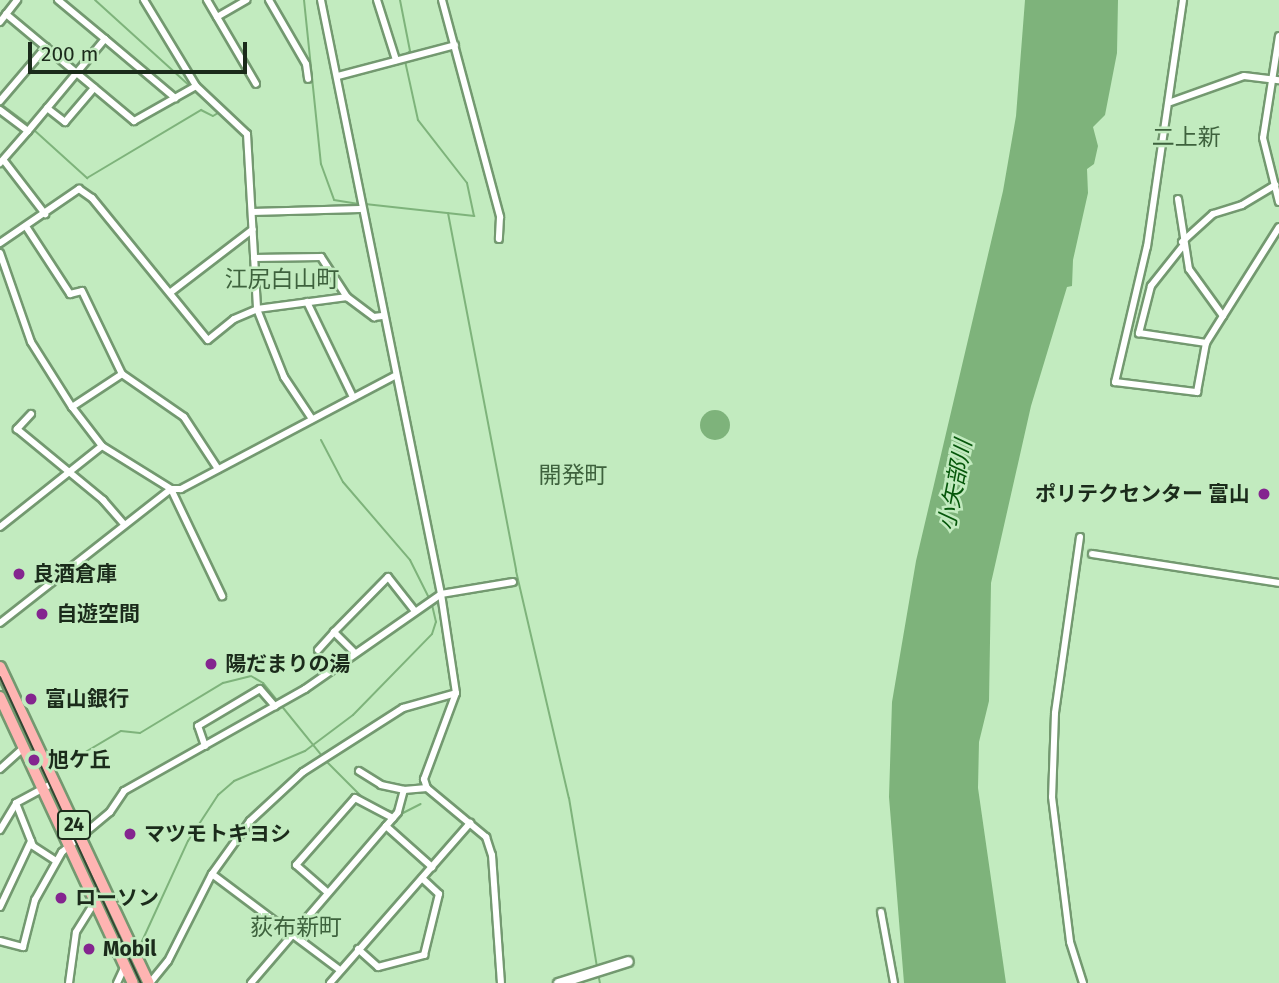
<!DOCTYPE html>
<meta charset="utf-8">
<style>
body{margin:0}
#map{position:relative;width:1279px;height:983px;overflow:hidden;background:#c2ebbf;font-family:"Fira Sans","Noto Sans JP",sans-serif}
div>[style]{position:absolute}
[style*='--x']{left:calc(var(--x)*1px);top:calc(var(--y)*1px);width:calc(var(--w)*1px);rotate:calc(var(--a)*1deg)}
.water>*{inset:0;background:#7eb37b}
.round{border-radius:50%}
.stream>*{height:2px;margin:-1px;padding:0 1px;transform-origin:1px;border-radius:1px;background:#7eb37b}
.roads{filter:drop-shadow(2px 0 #739970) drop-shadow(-2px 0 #739970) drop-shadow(0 2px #739970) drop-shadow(0 -2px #739970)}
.street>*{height:6px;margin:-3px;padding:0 3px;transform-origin:3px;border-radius:3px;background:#fff}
.secondary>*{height:9px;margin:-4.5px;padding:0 4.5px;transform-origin:4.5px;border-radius:4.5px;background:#fff}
.primary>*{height:10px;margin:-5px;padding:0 5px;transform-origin:5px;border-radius:5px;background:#feb4b2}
.tram>*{height:2px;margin:-1px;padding:0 1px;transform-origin:1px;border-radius:1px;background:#334733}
.dots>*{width:19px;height:19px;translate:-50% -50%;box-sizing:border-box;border:4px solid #c2ebbf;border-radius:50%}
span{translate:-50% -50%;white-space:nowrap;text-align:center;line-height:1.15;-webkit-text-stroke:5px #c2ebbf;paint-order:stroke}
.shield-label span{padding:2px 5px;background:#c2ebbf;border:2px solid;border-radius:5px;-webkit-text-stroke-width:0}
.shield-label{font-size:19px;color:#1b2b1b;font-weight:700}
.poi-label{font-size:21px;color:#1b2b1b;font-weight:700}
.right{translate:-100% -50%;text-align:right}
.left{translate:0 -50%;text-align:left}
.neighbourhood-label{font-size:23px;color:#3e623d}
.water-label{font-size:23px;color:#06570b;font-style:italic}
.scale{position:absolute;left:28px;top:42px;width:219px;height:32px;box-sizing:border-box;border:4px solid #1b2b1b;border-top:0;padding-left:9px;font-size:21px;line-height:24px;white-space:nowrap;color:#1b2b1b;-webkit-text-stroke:5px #c2ebbf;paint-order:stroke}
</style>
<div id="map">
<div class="water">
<i style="clip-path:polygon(1025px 0,1118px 0,1117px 53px,1105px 115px,1093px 127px,1098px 146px,1094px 164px,1087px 169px,1088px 193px,1073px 260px,1072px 286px,1067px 287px,1031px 406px,991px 583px,989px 701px,979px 742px,978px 788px,1006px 983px,904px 983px,889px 797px,892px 702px,916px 561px,1003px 191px,1016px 116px)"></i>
<i class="round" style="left:700px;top:410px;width:30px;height:30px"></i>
</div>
<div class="stream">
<i style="--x:95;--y:0;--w:128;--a:42.2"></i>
<i style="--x:304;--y:0;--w:165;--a:84.1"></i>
<i style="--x:321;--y:164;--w:38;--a:70"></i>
<i style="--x:334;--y:200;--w:25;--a:9"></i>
<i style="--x:400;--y:0;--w:52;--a:78.9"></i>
<i style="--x:410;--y:51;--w:8;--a:140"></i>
<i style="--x:194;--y:90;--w:63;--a:43.1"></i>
<i style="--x:1;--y:104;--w:36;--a:37"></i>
<i style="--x:34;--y:130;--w:72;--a:42.2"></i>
<i style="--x:87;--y:178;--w:133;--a:-30.8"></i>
<i style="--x:201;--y:110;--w:13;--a:27"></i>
<i style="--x:213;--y:116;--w:6;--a:-31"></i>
<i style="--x:365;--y:204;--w:110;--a:6.3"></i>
<i style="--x:474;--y:216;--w:34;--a:-102"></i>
<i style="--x:467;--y:183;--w:80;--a:-127.9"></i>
<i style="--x:418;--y:120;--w:60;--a:-102.4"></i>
<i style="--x:448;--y:213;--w:364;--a:79.2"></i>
<i style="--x:516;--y:571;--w:233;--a:76.9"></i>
<i style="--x:569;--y:798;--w:171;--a:80.6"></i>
<i style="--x:321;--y:440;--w:47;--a:62.4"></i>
<i style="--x:343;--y:482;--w:103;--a:49.3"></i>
<i style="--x:410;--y:560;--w:45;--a:63.4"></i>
<i style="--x:72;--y:760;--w:57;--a:-30.6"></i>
<i style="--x:121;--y:731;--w:19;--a:6"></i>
<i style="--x:140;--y:733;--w:97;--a:-31.1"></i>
<i style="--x:223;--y:683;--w:29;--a:-14"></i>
<i style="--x:251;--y:676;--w:14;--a:30"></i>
<i style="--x:263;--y:683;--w:95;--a:51"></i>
<i style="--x:326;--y:761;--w:54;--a:45"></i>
<i style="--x:381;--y:808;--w:16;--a:18"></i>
<i style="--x:401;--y:814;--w:22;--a:-27"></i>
<i style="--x:138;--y:950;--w:120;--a:-65.4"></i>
<i style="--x:188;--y:841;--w:55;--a:-56.9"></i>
<i style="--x:218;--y:795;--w:21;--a:-41"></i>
<i style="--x:234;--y:781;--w:77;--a:-22.9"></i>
<i style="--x:305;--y:751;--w:60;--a:-36.9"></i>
<i style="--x:353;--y:715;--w:113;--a:-45.7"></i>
<i style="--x:432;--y:634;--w:13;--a:-72"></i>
<i style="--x:436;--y:622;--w:17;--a:-103"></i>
<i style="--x:598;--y:973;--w:10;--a:79"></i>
</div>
<div class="roads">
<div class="street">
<i style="--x:144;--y:0;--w:100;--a:58.8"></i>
<i style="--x:196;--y:86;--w:70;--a:43.3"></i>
<i style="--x:247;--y:134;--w:175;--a:86.7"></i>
<i style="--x:257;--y:309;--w:73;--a:68.3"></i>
<i style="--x:284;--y:377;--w:50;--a:56.3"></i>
<i style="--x:207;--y:0;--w:97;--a:59.7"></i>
<i style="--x:269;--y:0;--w:74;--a:60"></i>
<i style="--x:306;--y:64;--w:15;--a:82"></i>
<i style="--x:321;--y:0;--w:606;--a:78.58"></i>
<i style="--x:441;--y:594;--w:100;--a:81.4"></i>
<i style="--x:456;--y:693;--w:92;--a:110.4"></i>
<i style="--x:424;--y:779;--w:9;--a:72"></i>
<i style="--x:427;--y:788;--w:77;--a:39.7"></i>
<i style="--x:486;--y:837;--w:19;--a:72"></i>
<i style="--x:492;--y:855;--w:128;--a:86"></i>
<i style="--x:377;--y:0;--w:63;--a:72.4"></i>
<i style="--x:442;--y:0;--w:225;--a:75"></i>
<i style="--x:500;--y:217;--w:22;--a:93"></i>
<i style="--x:1183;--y:0;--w:249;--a:98.3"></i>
<i style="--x:1147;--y:246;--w:140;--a:103.2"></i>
<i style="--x:1115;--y:382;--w:83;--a:7"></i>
<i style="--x:1197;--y:392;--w:50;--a:-79.6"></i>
<i style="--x:1206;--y:343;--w:137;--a:-57.8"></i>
<i style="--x:6;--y:14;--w:167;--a:39.9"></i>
<i style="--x:134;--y:121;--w:71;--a:-29.4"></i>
<i style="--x:217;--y:17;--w:34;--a:-30"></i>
<i style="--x:0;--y:22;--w:28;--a:-52"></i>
<i style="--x:1279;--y:36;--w:103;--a:98.9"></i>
<i style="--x:1263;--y:138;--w:66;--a:76"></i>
<i style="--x:105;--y:39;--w:92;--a:40.1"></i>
<i style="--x:338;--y:76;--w:121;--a:-14.8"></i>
<i style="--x:0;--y:101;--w:71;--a:-49.6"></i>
<i style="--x:1171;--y:102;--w:77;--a:-19.6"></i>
<i style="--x:1244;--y:76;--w:35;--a:7"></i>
<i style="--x:47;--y:108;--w:23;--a:38"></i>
<i style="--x:65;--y:122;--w:45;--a:-49.5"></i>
<i style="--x:0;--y:110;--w:35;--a:37"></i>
<i style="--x:28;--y:131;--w:43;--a:131.2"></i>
<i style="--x:28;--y:131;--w:120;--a:-50.1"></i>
<i style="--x:105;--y:39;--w:61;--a:-140.3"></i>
<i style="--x:5;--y:162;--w:66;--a:52.4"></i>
<i style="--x:1178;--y:199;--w:71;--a:81.1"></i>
<i style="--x:1189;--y:269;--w:58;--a:54.1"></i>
<i style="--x:252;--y:212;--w:108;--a:-1.6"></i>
<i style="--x:27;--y:228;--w:79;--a:56.9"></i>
<i style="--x:70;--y:294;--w:12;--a:-14"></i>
<i style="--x:82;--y:291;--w:92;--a:64.3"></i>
<i style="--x:122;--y:374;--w:75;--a:34.7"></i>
<i style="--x:184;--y:417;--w:62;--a:56.8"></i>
<i style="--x:1182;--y:242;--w:42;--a:-42.1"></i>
<i style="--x:1213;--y:214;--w:30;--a:-17"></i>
<i style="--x:1242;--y:205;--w:39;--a:-31"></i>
<i style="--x:0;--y:243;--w:96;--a:-34.4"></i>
<i style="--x:79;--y:189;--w:16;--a:35"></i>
<i style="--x:92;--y:198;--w:183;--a:50.8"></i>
<i style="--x:208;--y:340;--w:33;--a:-39"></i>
<i style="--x:234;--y:319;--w:25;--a:-23"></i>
<i style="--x:257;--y:309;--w:91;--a:-7.6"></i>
<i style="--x:347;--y:297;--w:34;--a:37"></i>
<i style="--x:374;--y:317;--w:8;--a:-7"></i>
<i style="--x:1182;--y:247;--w:50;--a:128.5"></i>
<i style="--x:1151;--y:286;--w:49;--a:104.3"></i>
<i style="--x:1139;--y:333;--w:68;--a:8.5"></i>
<i style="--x:0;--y:253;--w:94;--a:70.8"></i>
<i style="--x:31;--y:342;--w:77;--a:57.8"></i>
<i style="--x:72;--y:407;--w:49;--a:52.4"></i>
<i style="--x:102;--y:446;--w:81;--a:31.9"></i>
<i style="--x:171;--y:489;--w:119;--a:64.5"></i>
<i style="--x:254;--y:258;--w:67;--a:-0.9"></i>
<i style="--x:321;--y:257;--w:48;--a:57"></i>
<i style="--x:171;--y:292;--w:103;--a:-37.5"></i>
<i style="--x:307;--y:302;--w:106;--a:64.2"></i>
<i style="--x:72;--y:407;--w:60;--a:-33.4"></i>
<i style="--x:31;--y:414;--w:21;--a:133"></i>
<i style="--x:17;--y:429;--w:112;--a:39.5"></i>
<i style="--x:103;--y:500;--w:30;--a:49"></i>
<i style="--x:0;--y:527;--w:130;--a:-38.5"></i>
<i style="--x:1080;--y:537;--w:178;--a:98.1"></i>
<i style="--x:1055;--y:713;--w:84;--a:92"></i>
<i style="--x:1052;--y:797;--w:146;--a:82.9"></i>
<i style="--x:1070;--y:942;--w:43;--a:72.4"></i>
<i style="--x:1092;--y:554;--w:189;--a:8.8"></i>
<i style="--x:0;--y:623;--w:217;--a:-38.1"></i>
<i style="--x:171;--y:489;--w:10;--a:0"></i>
<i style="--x:181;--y:489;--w:241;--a:-27.9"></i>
<i style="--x:318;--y:650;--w:24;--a:-48"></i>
<i style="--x:355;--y:653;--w:30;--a:-135"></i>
<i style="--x:334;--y:632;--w:77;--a:-45.5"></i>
<i style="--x:388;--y:577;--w:42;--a:51.8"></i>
<i style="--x:205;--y:746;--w:21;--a:-109"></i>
<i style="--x:198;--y:726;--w:72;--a:-30.8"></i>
<i style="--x:260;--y:689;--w:23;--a:49"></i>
<i style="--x:0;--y:769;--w:31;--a:-42"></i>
<i style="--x:359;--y:771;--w:26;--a:32"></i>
<i style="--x:381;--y:785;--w:24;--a:12"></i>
<i style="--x:404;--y:790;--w:23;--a:-5"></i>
<i style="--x:16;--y:803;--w:46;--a:68.4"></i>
<i style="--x:33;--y:846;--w:27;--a:33"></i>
<i style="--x:386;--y:826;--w:18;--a:-49"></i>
<i style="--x:398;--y:812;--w:23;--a:-75"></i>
<i style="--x:0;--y:830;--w:31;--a:-59"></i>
<i style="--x:16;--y:803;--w:44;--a:-28.3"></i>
<i style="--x:212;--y:874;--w:160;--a:36.9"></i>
<i style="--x:327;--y:892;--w:41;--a:-138.9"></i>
<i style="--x:296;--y:865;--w:89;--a:-48.6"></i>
<i style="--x:355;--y:798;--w:43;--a:27.8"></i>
<i style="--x:0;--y:907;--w:73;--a:-64.8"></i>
<i style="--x:881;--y:912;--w:72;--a:79.6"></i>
<i style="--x:0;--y:941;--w:24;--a:15"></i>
<i style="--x:23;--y:947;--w:49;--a:-75.7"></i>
<i style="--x:35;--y:900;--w:55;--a:-60.6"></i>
<i style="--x:62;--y:852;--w:62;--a:-39.8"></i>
<i style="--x:110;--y:812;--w:25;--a:-56"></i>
<i style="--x:124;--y:791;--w:208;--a:-29.4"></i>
<i style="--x:305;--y:689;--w:166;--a:-34.9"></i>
<i style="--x:441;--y:594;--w:73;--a:-9.5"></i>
<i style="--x:358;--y:949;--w:27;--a:42"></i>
<i style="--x:378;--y:967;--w:48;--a:-14.6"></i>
<i style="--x:424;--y:955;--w:63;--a:-76.2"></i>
<i style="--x:439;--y:894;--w:23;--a:-137"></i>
<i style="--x:69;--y:983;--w:51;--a:-82.2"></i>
<i style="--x:76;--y:932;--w:36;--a:-58"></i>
<i style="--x:117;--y:983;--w:19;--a:-65"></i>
<i style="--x:150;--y:983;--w:28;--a:-51"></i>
<i style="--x:168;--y:961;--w:97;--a:-63.2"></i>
<i style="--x:212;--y:874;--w:65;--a:-54.4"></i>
<i style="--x:250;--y:821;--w:72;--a:-42.8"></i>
<i style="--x:303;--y:772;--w:119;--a:-32.6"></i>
<i style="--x:403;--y:708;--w:55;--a:-15.8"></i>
<i style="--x:251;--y:983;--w:207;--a:-49.3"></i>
<i style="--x:386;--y:826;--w:62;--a:41.7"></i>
<i style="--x:330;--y:983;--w:213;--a:-48.8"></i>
</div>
<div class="secondary">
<i style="--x:558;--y:983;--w:73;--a:-17.4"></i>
</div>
<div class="primary">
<i style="--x:0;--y:667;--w:349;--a:64.8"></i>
<i style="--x:0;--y:697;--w:315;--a:65.1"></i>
</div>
</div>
<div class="tram">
<i style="--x:0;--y:677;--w:337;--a:65.3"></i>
</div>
<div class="dots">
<i style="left:1264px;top:494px;background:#84258f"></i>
<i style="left:19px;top:574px;background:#84258f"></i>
<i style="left:42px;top:614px;background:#84258f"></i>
<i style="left:211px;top:664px;background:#84258f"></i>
<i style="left:31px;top:699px;background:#84258f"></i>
<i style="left:34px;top:760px;background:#84258f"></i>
<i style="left:130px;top:834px;background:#84258f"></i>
<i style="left:61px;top:898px;background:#84258f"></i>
<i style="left:89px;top:949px;background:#84258f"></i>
</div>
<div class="shield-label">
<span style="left:74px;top:825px">24</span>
</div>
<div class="poi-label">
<span class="right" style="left:1250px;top:494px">ポリテクセンター 富山</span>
<span class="left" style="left:33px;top:574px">良酒倉庫</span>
<span class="left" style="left:56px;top:614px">自遊空間</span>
<span class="left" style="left:225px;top:664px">陽だまりの湯</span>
<span class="left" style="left:45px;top:699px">富山銀行</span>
<span class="left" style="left:48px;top:760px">旭ケ丘</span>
<span class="left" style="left:144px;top:834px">マツモトキヨシ</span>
<span class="left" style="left:75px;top:898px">ローソン</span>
<span class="left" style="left:103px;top:949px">Mobil</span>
</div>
<div class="neighbourhood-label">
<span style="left:1186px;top:137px">二上新</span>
<span style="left:282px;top:279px">江尻白山町</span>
<span style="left:573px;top:475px">開発町</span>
<span style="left:296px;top:927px">荻布新町</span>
</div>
<div class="water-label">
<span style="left:955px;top:485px;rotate:-79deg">小矢部川</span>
</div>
<div class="scale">200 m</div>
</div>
